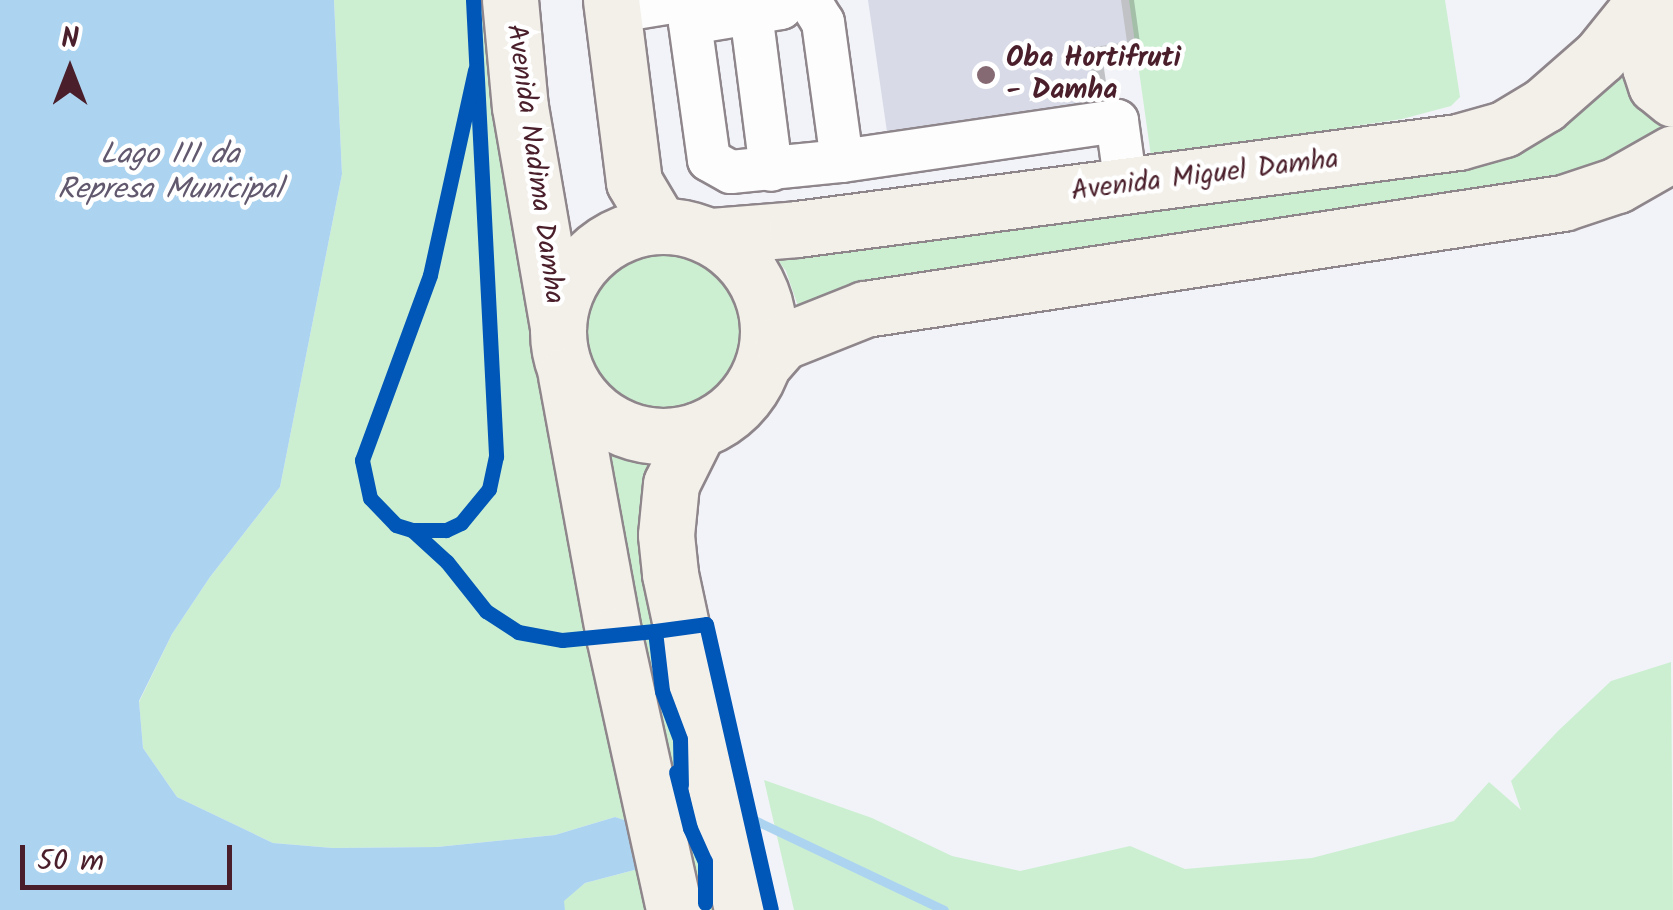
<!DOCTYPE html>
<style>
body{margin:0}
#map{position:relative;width:1673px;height:910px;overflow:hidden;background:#f2f3f8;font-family:Kalam,sans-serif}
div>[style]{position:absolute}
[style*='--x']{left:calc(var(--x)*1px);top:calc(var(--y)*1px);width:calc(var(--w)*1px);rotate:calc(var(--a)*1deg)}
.green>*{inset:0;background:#ccefd2}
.round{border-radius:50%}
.water>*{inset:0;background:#acd4f0}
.shadow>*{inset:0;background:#0003}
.stream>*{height:9px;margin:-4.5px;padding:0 4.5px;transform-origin:4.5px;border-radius:4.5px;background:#acd4f0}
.building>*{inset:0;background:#d8dbe7}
.roads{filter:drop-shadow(2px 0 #8e868b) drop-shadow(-2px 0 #8e868b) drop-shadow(0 2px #8e868b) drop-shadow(0 -2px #8e868b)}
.minor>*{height:42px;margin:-21px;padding:0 21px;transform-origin:21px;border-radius:21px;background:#fdfdfe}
.major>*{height:55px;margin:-27.5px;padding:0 27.5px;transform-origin:27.5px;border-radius:27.5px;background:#f3f0ea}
.major>.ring{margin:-27.5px;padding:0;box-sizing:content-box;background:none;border:55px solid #f3f0ea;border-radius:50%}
.cycleway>*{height:15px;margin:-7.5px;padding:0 7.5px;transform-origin:7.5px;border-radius:7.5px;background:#0057b8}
.dots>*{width:28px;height:28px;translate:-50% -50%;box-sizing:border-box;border:5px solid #fff;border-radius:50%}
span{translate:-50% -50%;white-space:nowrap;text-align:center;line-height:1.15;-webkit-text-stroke:9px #fff;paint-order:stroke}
.poi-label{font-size:28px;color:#4a1f2b;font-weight:700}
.left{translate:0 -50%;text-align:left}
.street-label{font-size:28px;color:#4a1f2b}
.water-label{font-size:30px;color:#62596f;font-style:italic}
.north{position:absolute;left:20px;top:20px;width:100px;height:100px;-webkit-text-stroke:8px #fff;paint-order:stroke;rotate:0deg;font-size:28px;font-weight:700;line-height:40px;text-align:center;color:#4a1f2b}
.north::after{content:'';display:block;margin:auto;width:35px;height:45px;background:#4a1f2b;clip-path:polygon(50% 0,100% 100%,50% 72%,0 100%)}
.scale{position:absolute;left:20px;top:845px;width:212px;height:45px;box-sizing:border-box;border:5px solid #4a1f2b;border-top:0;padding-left:12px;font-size:30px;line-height:35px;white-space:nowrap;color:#4a1f2b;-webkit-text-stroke:8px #fff;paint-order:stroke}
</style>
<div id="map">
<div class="green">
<i style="clip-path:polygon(334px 0,494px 0,527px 286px,634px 823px,615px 817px,555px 835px,437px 847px,333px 848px,273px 843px,177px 797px,143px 748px,139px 702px,172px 634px,210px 577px,280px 487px,342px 174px)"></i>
<i style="clip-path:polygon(1129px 0,1445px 0,1460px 97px,1451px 106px,1402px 119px,1151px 156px)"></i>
<i style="clip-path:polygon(1628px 56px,1673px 122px,1673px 130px,1621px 168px,799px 309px,786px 271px,777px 259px,1465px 154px)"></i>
<i class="round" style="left:578px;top:249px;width:170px;height:170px"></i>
<i style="clip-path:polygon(597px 443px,619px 455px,664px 462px,720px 910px,692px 910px)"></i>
<i style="clip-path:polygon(1671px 662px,1673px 910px,794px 910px,764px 780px,872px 818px,952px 856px,1020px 871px,1130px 846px,1185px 869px,1312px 858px,1454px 821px,1489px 782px,1521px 810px,1511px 781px,1558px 731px,1611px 681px)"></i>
<i style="clip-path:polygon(642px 868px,647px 910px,565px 910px,563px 901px,585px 883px)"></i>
</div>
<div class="water">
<i style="clip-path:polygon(0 0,334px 0,342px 174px,280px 487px,210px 577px,172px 634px,139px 701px,143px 748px,177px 797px,273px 843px,333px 848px,437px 847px,555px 835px,615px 817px,634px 823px,642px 868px,585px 883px,564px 901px,565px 910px,0 910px)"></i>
</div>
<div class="shadow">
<i style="clip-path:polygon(870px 0,1134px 0,1141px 50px,1102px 55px,1110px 109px,904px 139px,890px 130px)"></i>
</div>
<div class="stream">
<i style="--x:746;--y:816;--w:219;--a:25.4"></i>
</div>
<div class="building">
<i style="clip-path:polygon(868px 0,1121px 0,1127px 42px,1088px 48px,1096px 101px,887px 132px)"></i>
</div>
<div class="roads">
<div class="minor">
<i style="--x:783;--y:0;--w:8;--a:104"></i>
<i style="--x:781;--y:8;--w:92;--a:170.6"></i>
<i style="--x:690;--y:23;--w:138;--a:82.1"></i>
<i style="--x:709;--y:160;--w:25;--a:29"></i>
<i style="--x:731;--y:172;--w:112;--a:-5.7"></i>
<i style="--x:842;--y:161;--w:278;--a:-8.3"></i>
<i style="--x:1117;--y:121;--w:66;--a:82.1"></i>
<i style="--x:809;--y:0;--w:26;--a:58"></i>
<i style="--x:823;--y:22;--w:140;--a:82.2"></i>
<i style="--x:612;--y:12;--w:74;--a:-9.3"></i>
<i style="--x:751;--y:13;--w:158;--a:82.7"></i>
</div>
<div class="major">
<i style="--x:510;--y:0;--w:107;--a:84.7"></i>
<i style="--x:520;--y:107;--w:224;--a:80.2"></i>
<i style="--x:611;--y:0;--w:183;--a:82.8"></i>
<i style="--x:634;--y:182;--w:49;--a:59.2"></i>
<i style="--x:1655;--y:0;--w:39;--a:100"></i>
<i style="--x:1648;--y:38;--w:29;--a:86"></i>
<i style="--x:1650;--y:67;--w:19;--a:72"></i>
<i style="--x:1656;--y:85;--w:22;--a:39"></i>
<i class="ring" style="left:558px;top:226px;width:155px;height:155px"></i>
<i style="--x:712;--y:236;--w:85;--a:-4.7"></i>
<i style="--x:797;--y:229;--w:667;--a:-7.5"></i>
<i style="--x:1458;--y:142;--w:48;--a:-15.8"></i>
<i style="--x:1504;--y:129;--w:47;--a:-31"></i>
<i style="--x:1544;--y:105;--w:74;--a:-41.2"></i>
<i style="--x:1600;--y:56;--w:72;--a:-51.2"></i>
<i style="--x:764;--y:363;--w:28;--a:-49"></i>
<i style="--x:782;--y:342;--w:89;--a:-21.7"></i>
<i style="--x:865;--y:309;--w:706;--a:-8.64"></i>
<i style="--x:1563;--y:203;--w:57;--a:-18.4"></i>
<i style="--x:1617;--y:185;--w:64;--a:-29.7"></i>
<i style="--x:566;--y:375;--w:265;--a:79.6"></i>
<i style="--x:614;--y:636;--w:280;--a:77.6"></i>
<i style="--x:698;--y:430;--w:60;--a:116.6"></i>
<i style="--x:671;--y:484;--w:51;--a:95.6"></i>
<i style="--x:666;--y:535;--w:39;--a:84"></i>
<i style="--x:670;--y:574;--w:344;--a:77.9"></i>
</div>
</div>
<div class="cycleway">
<i style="--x:473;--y:0;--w:457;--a:87.1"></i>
<i style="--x:496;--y:456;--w:34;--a:102"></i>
<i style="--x:489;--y:489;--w:44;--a:129.5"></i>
<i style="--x:461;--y:523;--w:17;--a:155"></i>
<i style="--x:446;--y:530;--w:34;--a:180"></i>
<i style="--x:412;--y:530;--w:17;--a:-163"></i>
<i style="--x:396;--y:525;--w:37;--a:-134"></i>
<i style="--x:370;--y:498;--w:39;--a:-102"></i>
<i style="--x:362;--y:460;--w:197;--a:-69.8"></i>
<i style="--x:430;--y:275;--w:210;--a:-77.6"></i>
<i style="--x:412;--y:530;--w:47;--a:42.4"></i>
<i style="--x:447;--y:562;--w:63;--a:51.5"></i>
<i style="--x:486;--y:611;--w:38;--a:33"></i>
<i style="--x:518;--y:632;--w:45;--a:10.3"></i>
<i style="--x:562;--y:640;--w:93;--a:-5.5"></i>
<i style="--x:655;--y:631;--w:60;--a:83.3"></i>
<i style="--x:662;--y:691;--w:51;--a:69.4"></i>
<i style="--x:680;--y:739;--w:46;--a:88.8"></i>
<i style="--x:655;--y:631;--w:51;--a:-7.8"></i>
<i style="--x:706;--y:624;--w:293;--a:77.2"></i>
<i style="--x:676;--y:772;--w:58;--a:76"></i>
<i style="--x:690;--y:828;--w:36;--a:66"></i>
<i style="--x:705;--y:861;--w:42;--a:90"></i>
</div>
<div class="dots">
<i style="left:986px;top:75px;background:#856973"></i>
</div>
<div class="poi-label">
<span class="left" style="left:1006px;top:75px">Oba Hortifruti<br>- Damha</span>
</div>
<div class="street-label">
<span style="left:534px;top:164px;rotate:82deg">Avenida Nadima Damha</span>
<span style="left:1205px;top:176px;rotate:-7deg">Avenida Miguel Damha</span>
</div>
<div class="water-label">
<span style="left:170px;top:172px">Lago III da<br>Represa Municipal</span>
</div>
<div class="north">N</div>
<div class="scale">50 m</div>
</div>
